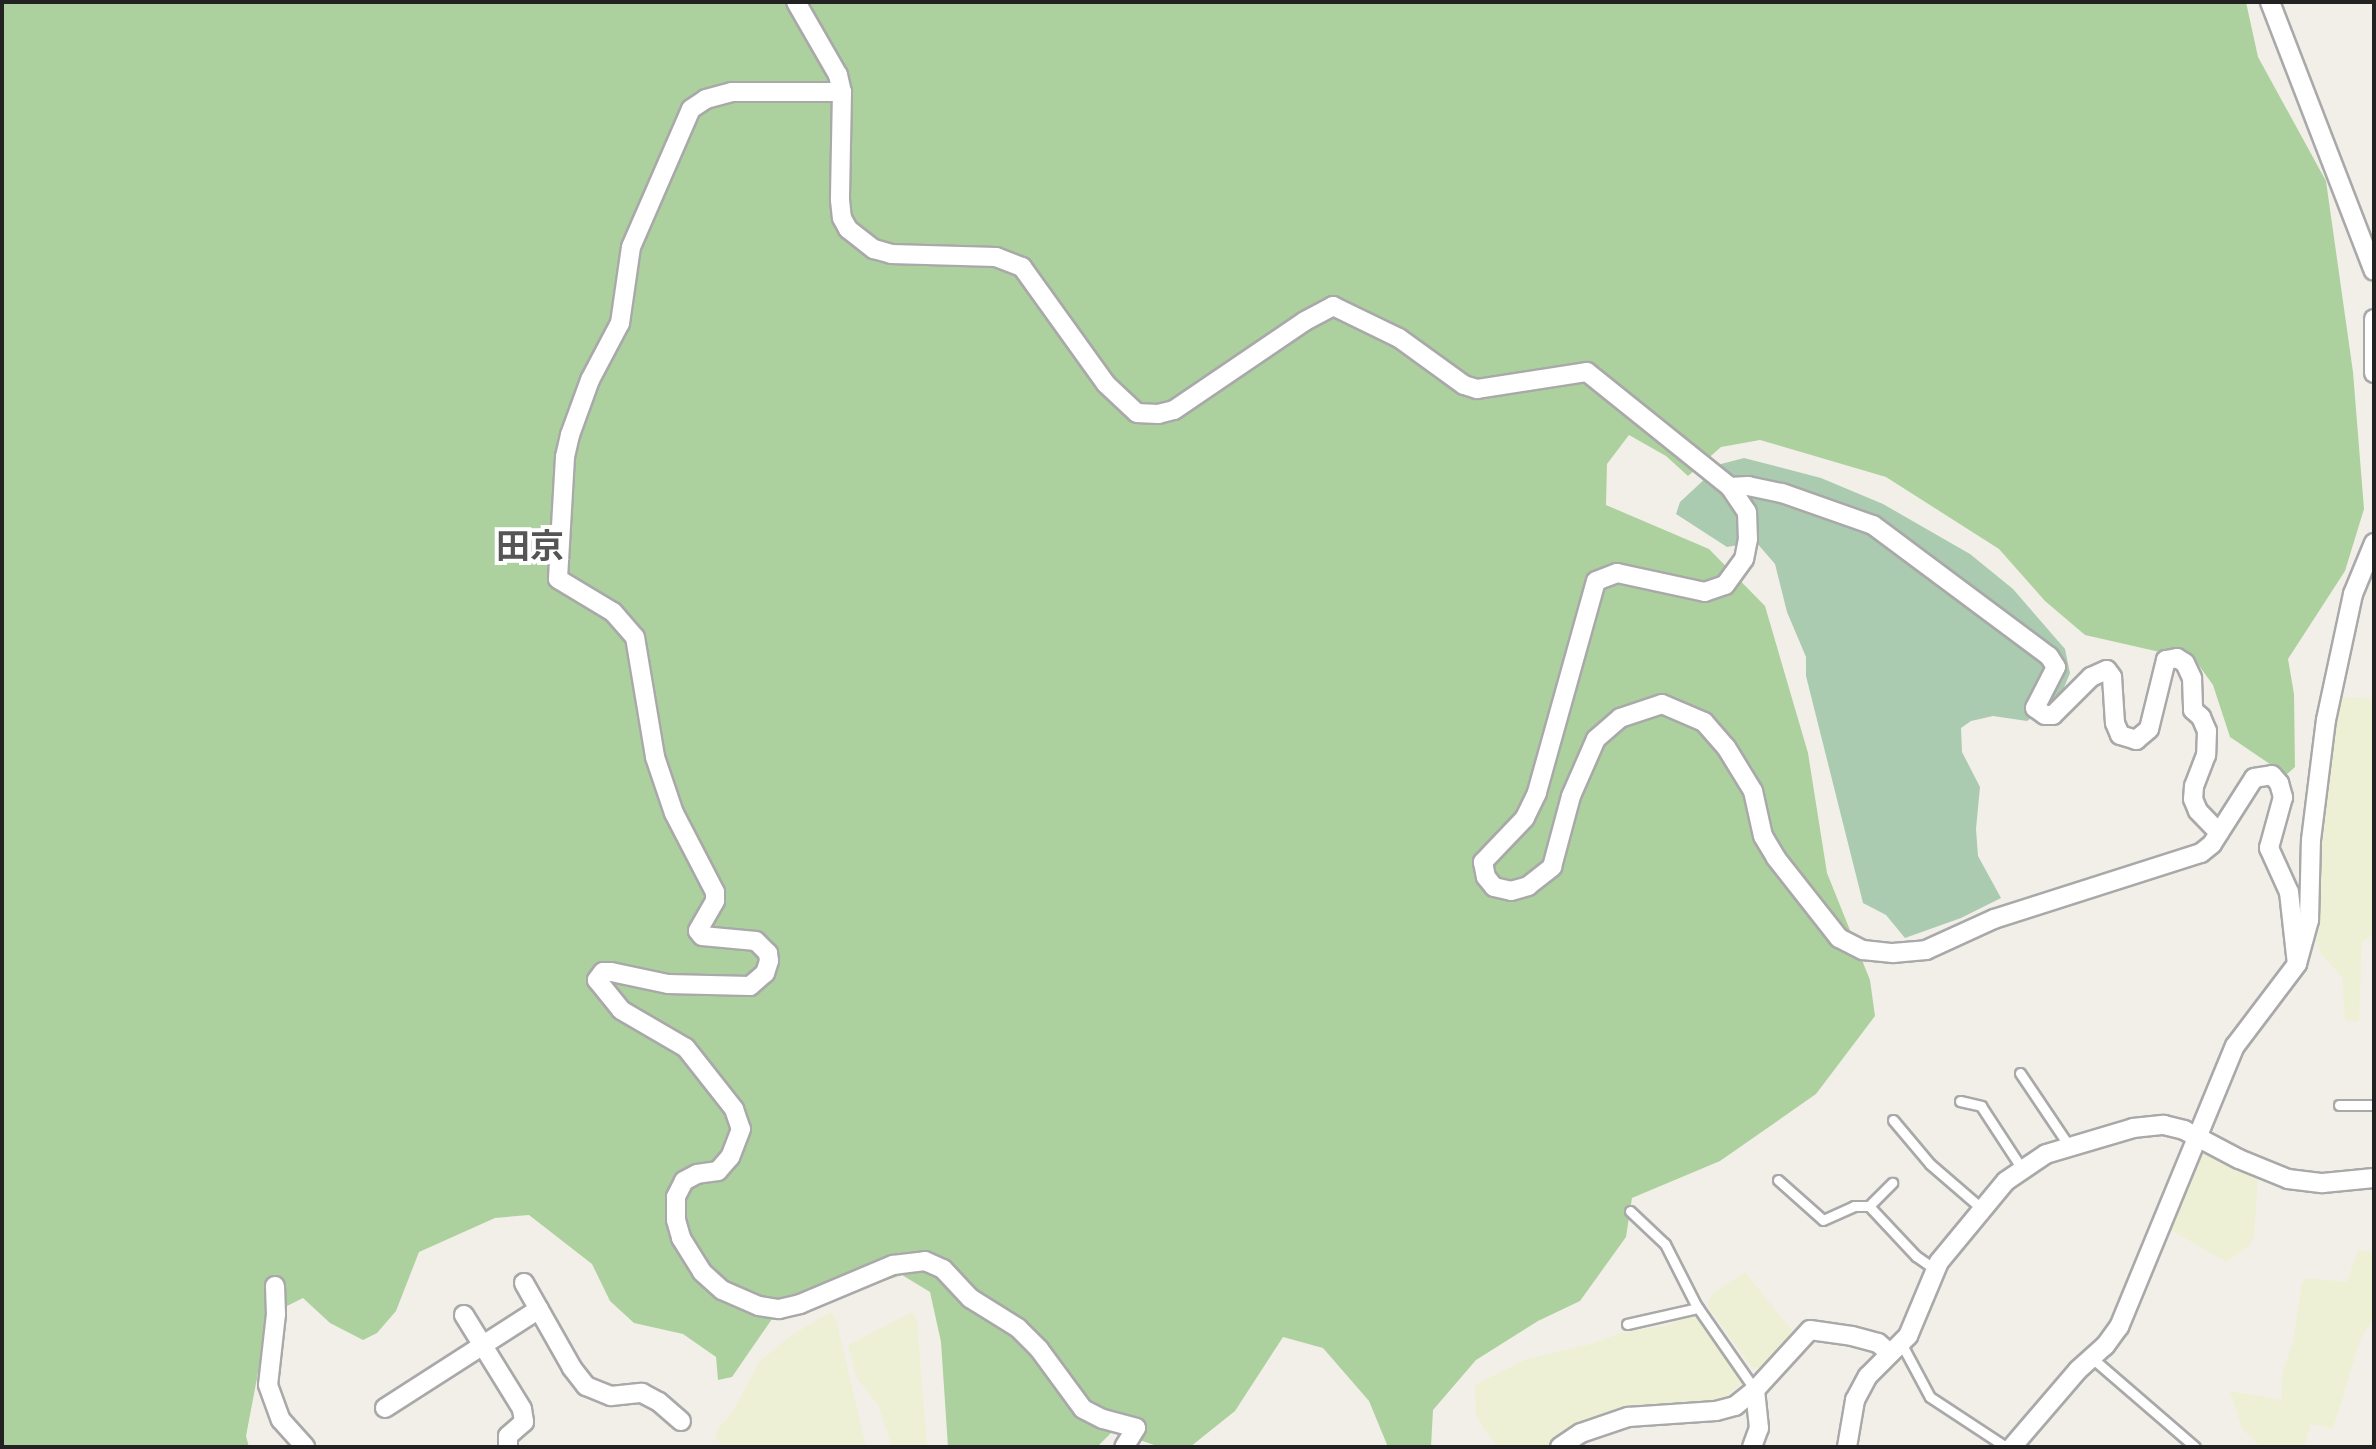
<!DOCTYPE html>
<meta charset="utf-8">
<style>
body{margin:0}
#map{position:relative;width:2376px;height:1449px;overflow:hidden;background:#f2efe9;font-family:"PT Sans Narrow","Noto Sans JP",sans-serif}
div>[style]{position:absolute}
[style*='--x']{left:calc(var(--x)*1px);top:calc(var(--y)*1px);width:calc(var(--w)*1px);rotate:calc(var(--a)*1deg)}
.farmland>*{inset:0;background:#eef0d5}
.forest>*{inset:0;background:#add19e}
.cemetery>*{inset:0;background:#aacbaf}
.roads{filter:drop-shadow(2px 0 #a9a9a9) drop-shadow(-2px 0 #a9a9a9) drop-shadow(0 2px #a9a9a9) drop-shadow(0 -2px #a9a9a9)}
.lane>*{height:9px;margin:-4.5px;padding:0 4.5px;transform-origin:4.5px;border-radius:4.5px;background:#fff}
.street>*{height:18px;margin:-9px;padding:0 9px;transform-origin:9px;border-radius:9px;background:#fff}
span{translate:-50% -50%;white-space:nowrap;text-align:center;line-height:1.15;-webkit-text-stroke:8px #fff;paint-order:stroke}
.quarter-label{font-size:34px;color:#555;font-weight:700}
.frame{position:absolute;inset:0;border:4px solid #222;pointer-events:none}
</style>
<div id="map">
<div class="farmland">
<i style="clip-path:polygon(2342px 697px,2374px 699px,2374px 934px,2362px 942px,2359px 1022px,2345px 1020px,2342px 977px,2321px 954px,2316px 940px,2320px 927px,2315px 849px,2335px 700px)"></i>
<i style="clip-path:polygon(2211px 1154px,2258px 1180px,2254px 1236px,2250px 1245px,2226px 1262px,2171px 1230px,2169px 1225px,2199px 1155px)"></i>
<i style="clip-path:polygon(2358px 1250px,2374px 1252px,2374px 1319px,2361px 1338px,2333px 1429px,2311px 1424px,2305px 1444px,2300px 1447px,2261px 1447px,2242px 1429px,2230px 1391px,2281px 1400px,2283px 1371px,2293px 1341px,2302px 1283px,2306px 1278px,2347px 1282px)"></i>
<i style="clip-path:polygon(1745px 1272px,1796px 1335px,1758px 1369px,1751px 1366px,1710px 1310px,1708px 1302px,1712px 1294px)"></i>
<i style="clip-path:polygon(830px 1312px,836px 1318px,866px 1447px,723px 1447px,715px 1436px,718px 1428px,730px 1416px,759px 1362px,789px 1337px)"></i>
<i style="clip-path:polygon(912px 1312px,917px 1320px,927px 1447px,892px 1447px,878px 1405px,856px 1377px,848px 1345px)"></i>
<i style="clip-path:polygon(1693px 1314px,1744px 1381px,1725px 1398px,1563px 1438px,1550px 1447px,1498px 1447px,1482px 1427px,1476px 1415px,1475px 1385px,1527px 1359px,1591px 1344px,1623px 1332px,1665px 1326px)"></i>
</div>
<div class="forest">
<i style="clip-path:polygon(2px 2px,2246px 2px,2258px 57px,2326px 181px,2353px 372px,2364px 509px,2345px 571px,2288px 659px,2294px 694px,2295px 767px,2286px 775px,2230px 737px,2213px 685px,2195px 660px,2085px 635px,2045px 601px,1999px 549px,1886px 477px,1760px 440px,1721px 447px,1688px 476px,1666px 456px,1629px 435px,1607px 464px,1606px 505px,1709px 549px,1765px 606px,1808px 753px,1827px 873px,1870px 980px,1875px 1016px,1816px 1094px,1720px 1161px,1632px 1198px,1626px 1237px,1580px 1301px,1538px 1321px,1476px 1360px,1433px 1410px,1431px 1447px,1388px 1447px,1369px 1401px,1323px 1348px,1283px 1337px,1235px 1411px,1190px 1447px,1160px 1447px,1113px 1431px,1097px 1447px,948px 1447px,941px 1342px,930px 1292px,902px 1275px,844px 1294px,783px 1303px,732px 1377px,718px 1380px,716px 1357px,683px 1334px,634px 1323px,610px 1301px,592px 1264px,529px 1215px,495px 1218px,419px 1252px,396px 1311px,377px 1333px,363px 1340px,330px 1323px,303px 1298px,269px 1315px,246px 1436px,249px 1447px,2px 1447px)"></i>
</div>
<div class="cemetery">
<i style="clip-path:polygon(1744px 458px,1821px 478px,1883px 504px,1970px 554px,2013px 589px,2065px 649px,2070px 673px,2061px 695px,2027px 721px,1993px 716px,1971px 721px,1961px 728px,1962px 752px,1980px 787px,1976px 829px,1978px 856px,2001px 898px,1961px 918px,1905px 938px,1886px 915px,1863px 903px,1806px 676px,1806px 657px,1787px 612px,1775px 564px,1756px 542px,1727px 547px,1676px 514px,1680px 502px,1721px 464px)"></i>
</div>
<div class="roads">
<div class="lane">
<i style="--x:2020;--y:1073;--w:88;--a:56.1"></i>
<i style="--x:1960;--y:1101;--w:22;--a:13"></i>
<i style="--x:1981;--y:1106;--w:75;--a:56.9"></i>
<i style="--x:2339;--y:1105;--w:35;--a:0"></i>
<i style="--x:1893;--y:1120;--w:57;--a:49.9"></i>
<i style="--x:1930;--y:1164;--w:67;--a:40.8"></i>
<i style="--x:1778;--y:1180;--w:60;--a:41.6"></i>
<i style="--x:1823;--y:1220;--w:34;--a:-24"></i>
<i style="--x:1854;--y:1206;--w:15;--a:0"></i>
<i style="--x:1869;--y:1206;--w:69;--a:46.8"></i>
<i style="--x:1916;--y:1256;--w:24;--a:35"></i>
<i style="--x:1869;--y:1206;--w:33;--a:-45"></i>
<i style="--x:1630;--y:1211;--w:48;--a:43.3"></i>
<i style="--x:1665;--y:1244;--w:68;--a:63.1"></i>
<i style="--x:1696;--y:1305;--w:103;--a:55.2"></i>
<i style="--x:1627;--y:1324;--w:73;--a:-12.7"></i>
<i style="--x:1901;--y:1343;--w:61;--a:61.8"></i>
<i style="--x:1930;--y:1397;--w:91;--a:33.3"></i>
<i style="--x:2092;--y:1358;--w:136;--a:40.8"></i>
</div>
<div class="street">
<i style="--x:796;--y:2;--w:84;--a:60.1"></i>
<i style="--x:838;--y:75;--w:17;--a:77"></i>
<i style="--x:842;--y:92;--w:108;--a:91.1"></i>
<i style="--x:840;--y:200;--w:18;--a:84"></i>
<i style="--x:842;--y:218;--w:13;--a:61"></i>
<i style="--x:848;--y:229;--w:33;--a:38"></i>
<i style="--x:874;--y:249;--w:18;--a:16"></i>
<i style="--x:891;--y:254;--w:105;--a:1.6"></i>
<i style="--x:996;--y:257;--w:28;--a:21"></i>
<i style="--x:1022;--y:267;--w:144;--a:54.3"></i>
<i style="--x:1106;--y:384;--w:42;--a:43.1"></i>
<i style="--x:1137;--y:413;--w:21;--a:3"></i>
<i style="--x:1158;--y:414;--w:16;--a:-14"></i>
<i style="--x:1174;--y:410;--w:158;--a:-34.2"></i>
<i style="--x:1305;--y:321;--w:32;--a:-28"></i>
<i style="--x:1333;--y:306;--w:73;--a:25.9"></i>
<i style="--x:1399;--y:338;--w:80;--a:35.9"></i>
<i style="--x:1464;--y:385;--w:14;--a:17"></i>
<i style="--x:1477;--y:389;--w:111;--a:-8.8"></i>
<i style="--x:1587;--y:372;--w:184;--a:38.8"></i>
<i style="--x:1730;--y:487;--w:30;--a:56"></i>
<i style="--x:1747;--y:512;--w:27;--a:88"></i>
<i style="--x:1748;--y:539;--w:20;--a:101"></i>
<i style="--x:1744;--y:559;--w:32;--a:126"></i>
<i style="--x:1725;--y:585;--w:21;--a:161"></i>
<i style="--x:1705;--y:592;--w:90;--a:-167.8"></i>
<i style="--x:1617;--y:573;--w:22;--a:159"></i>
<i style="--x:1596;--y:581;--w:220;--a:105.6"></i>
<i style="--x:1537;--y:793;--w:28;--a:116"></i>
<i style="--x:1525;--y:818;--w:61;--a:133.7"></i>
<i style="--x:1483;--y:862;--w:15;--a:79"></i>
<i style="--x:1486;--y:877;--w:13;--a:51"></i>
<i style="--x:1494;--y:887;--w:17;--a:13"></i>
<i style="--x:1511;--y:891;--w:18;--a:-16"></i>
<i style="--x:1528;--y:886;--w:31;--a:-38"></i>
<i style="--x:1552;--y:867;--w:73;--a:-75"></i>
<i style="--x:1571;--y:796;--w:62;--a:-66.3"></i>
<i style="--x:1596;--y:739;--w:32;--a:-41"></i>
<i style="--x:1620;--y:718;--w:44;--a:-18.4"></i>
<i style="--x:1662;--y:704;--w:46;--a:23.2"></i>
<i style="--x:1704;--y:722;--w:33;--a:49"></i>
<i style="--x:1726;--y:747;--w:52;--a:58.5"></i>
<i style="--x:1753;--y:791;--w:46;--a:77.5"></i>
<i style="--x:1763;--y:836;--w:26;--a:59"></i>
<i style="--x:1776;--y:858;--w:102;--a:51.8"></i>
<i style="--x:1839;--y:938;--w:27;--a:27"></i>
<i style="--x:1863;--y:950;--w:30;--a:6"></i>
<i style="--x:1893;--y:953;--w:33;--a:-5"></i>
<i style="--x:1926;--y:950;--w:75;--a:-24.5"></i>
<i style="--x:1994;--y:919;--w:217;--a:-17.7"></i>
<i style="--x:2201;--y:853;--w:14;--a:-39"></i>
<i style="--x:2212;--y:844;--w:78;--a:-57.5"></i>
<i style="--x:2254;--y:778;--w:18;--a:-9"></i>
<i style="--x:2272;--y:775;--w:11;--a:49"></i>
<i style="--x:2279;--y:783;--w:15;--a:74"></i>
<i style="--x:2283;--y:797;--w:53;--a:105.4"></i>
<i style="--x:2269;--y:848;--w:48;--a:65.6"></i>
<i style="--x:2289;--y:892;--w:72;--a:83.7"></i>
<i style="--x:2270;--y:2;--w:288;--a:68.9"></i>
<i style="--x:842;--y:92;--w:110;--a:180"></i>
<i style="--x:732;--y:92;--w:27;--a:165"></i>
<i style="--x:706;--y:99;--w:18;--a:146"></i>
<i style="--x:691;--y:109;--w:150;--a:113.5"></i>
<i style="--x:631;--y:247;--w:77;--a:98.2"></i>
<i style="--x:620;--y:323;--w:64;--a:117.8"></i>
<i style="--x:590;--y:380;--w:59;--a:110"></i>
<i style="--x:570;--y:435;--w:23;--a:103"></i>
<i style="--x:565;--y:457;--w:122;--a:93.3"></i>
<i style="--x:558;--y:579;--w:64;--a:31"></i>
<i style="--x:613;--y:612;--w:33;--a:49"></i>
<i style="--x:635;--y:637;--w:122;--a:80.5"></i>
<i style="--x:655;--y:757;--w:59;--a:71.3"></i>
<i style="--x:674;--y:813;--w:89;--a:62.6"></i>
<i style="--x:715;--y:892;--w:9;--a:90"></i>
<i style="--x:715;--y:901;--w:34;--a:120"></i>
<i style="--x:698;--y:931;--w:6;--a:51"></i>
<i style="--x:702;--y:936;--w:54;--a:5.3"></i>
<i style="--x:756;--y:941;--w:17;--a:45"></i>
<i style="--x:768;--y:953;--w:8;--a:83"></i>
<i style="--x:769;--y:961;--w:13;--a:108"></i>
<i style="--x:765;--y:973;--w:20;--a:139"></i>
<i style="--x:750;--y:986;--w:82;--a:-178.6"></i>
<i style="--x:668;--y:984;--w:58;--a:-168.1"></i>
<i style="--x:611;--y:972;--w:8;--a:180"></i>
<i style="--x:603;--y:972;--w:10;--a:127"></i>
<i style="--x:597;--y:980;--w:38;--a:51"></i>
<i style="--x:621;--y:1010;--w:75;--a:30.3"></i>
<i style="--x:686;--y:1048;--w:78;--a:51.8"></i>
<i style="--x:734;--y:1109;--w:21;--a:71"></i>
<i style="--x:741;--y:1129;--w:30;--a:111"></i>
<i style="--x:730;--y:1157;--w:18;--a:131"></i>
<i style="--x:718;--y:1171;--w:21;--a:172"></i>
<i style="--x:697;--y:1174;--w:15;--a:152"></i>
<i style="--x:684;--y:1181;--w:18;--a:117"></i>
<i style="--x:676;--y:1197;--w:23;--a:90"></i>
<i style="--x:676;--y:1220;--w:19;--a:74"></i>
<i style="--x:681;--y:1238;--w:40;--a:58"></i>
<i style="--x:702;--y:1272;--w:27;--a:42"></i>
<i style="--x:722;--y:1290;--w:40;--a:23.4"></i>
<i style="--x:759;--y:1306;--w:20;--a:9"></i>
<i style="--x:779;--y:1309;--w:22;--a:-13"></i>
<i style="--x:800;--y:1304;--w:101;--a:-22.8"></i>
<i style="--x:893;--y:1265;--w:32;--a:-7"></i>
<i style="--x:925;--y:1261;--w:20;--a:24"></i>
<i style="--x:943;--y:1269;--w:40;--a:47"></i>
<i style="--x:970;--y:1298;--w:57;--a:32"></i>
<i style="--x:1018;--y:1328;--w:30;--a:45"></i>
<i style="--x:1039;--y:1349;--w:74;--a:53.7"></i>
<i style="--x:1083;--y:1409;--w:22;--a:27"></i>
<i style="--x:1103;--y:1419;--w:34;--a:15"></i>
<i style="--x:1136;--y:1428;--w:22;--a:122"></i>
<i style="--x:2374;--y:319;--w:54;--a:90"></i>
<i style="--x:1730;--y:487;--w:18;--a:-3"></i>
<i style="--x:1748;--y:486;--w:35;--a:12"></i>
<i style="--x:1782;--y:493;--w:96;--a:19.4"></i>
<i style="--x:1873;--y:525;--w:219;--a:36.7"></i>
<i style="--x:2049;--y:656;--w:13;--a:58"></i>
<i style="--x:2056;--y:667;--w:46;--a:117.1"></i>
<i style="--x:2035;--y:708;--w:12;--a:35"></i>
<i style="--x:2045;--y:715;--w:8;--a:0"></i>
<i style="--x:2053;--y:715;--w:54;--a:-45"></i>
<i style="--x:2091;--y:677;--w:17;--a:-24"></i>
<i style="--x:2107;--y:670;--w:9;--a:54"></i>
<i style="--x:2112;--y:677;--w:46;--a:86.3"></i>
<i style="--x:2115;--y:723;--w:13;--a:67"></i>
<i style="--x:2120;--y:735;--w:17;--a:17"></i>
<i style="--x:2136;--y:740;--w:17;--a:-40"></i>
<i style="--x:2149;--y:729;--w:71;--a:-76.2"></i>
<i style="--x:2166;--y:660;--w:11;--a:-10"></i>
<i style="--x:2177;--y:658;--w:9;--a:32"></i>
<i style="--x:2185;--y:663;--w:17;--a:65"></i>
<i style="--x:2192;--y:678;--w:32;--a:88"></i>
<i style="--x:2193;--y:710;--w:11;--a:41"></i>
<i style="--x:2201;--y:717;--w:15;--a:67"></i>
<i style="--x:2207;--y:731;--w:24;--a:92"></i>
<i style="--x:2206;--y:755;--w:33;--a:111"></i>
<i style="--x:2194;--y:786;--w:13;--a:94"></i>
<i style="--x:2193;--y:799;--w:13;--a:67"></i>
<i style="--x:2198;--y:811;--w:30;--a:46"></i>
<i style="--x:524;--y:1283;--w:98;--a:60.5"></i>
<i style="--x:572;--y:1368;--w:23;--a:52"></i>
<i style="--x:586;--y:1386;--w:27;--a:22"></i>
<i style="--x:611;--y:1396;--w:31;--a:-6"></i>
<i style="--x:642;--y:1393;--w:19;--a:28"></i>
<i style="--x:659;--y:1402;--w:29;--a:41"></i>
<i style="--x:275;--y:1286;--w:28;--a:88"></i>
<i style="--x:276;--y:1314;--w:71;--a:96.4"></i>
<i style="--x:268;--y:1385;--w:37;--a:70"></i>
<i style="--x:281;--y:1420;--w:36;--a:48"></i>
<i style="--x:464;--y:1315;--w:110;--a:58.3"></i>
<i style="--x:522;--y:1409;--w:13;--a:81"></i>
<i style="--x:524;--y:1422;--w:21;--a:139"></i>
<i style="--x:508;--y:1436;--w:11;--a:90"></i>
<i style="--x:385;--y:1408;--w:183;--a:-32.7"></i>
<i style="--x:1560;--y:1447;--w:25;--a:-34"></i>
<i style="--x:1581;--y:1433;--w:50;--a:-18.8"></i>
<i style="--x:1628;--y:1417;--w:88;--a:-3.9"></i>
<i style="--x:1716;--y:1411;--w:20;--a:-15"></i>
<i style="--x:1735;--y:1406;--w:26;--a:-39"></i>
<i style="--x:1755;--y:1390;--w:81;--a:-47.5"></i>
<i style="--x:1810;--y:1330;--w:42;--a:8.1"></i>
<i style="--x:1852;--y:1336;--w:27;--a:15"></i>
<i style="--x:1878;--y:1343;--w:16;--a:40"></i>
<i style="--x:1752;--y:1447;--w:20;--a:-70"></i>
<i style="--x:1759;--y:1428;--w:38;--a:-96"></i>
<i style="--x:1847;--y:1447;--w:48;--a:-80.3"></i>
<i style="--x:1855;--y:1400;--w:27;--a:-62"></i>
<i style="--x:1868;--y:1376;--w:57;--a:-45"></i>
<i style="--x:1908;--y:1336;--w:80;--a:-67.3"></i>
<i style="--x:1939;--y:1262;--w:105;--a:-50.4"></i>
<i style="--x:2006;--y:1181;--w:48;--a:-34"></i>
<i style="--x:2046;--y:1154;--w:91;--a:-16.6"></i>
<i style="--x:2133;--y:1128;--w:31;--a:-6"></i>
<i style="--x:2164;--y:1125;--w:21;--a:14"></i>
<i style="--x:2184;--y:1130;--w:62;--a:27.8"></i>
<i style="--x:2239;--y:1159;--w:53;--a:22.2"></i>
<i style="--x:2288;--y:1179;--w:35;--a:7"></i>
<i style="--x:2323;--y:1183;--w:51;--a:-5.6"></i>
<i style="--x:2012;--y:1447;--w:101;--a:-49.4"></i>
<i style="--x:2078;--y:1370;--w:36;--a:-42"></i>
<i style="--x:2105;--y:1346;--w:24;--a:-54"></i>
<i style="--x:2119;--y:1327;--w:304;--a:-67.6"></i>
<i style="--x:2235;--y:1046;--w:103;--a:-52.9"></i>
<i style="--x:2297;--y:964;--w:46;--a:-74.7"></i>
<i style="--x:2309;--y:920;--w:80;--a:-88.6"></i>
<i style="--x:2311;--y:840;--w:121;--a:-82.9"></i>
<i style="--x:2326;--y:720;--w:129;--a:-77.9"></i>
<i style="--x:2353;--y:594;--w:55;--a:-67.6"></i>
</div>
</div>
<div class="quarter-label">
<span style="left:530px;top:546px">田京</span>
</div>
<div class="frame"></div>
</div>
